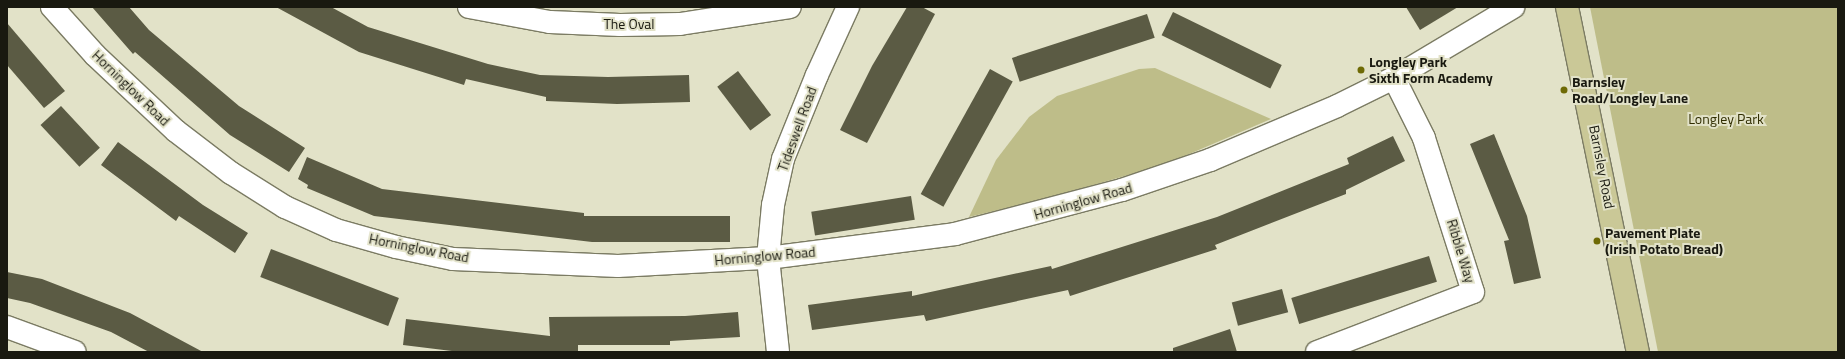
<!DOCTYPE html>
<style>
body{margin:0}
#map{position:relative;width:1845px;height:359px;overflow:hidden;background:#e2e2c8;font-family:"Titillium Web",sans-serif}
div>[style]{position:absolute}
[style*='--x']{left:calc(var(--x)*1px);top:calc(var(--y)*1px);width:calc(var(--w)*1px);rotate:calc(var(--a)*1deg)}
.green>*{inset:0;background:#bebd89}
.building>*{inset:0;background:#5b5b44;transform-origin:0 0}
.roads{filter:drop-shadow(1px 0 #7b7b63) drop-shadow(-1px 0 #7b7b63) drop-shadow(0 1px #7b7b63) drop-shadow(0 -1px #7b7b63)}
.minor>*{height:22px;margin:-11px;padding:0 11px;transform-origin:11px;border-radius:11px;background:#fff}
.major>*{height:22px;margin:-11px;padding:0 11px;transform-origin:11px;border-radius:11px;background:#cac897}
.dots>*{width:11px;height:11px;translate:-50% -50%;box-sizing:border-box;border:2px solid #e2e2c8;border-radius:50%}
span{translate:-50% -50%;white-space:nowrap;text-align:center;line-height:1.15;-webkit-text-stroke:4px #e2e2c8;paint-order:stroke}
.street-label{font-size:14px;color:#191910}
.poi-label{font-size:14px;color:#191910;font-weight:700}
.left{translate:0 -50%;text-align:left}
.park-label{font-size:14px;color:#302d00}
.frame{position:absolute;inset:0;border:8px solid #191910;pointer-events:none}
</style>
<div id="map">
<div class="green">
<i style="clip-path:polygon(1590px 7px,1838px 7px,1838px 352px,1658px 352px)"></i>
<i style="clip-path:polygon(1155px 68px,1271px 119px,1166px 164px,1052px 197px,969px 217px,996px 160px,1029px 117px,1057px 96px,1139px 69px)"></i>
</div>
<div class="building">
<i style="clip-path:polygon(92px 7px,129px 7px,149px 30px,239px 106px,305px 148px,289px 172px,230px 135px,135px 52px,133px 54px)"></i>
<i style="clip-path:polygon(276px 7px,331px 7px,368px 27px,488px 64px,540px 75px,608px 77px,689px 75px,690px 102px,617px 104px,546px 101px,546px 97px,466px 79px,464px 85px,359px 52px)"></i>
<i style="clip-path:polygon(907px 7px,922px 7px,935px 14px,867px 143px,840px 130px,872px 66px)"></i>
<i style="clip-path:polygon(1406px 7px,1458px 7px,1420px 30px)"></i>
<i style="left:1173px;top:12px;width:121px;height:26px;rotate:26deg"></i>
<i style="left:1147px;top:14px;width:25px;height:142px;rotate:72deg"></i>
<i style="clip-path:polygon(7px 23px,65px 91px,44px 108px,7px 65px)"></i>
<i style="left:990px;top:69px;width:26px;height:143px;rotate:29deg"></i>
<i style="left:738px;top:71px;width:55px;height:26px;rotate:53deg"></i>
<i style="left:61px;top:106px;width:57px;height:28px;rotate:47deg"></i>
<i style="clip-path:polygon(1494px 134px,1527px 216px,1541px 278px,1514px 284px,1504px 241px,1509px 240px,1470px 144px)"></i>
<i style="clip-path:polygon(1393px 136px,1405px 161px,1346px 190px,1346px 194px,1215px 245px,1217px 249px,1070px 296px,1068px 290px,926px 321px,924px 315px,812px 330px,808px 305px,912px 291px,912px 296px,1051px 266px,1052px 269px,1217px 217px,1349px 164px,1347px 158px)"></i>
<i style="clip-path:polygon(118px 142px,203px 205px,248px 233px,235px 253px,179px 216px,176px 221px,101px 165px)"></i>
<i style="clip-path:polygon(307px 157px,382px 189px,584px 213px,584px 216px,730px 216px,730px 242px,592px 242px,374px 216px,307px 188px,308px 185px,298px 179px)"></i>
<i style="left:911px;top:196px;width:24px;height:101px;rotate:81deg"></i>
<i style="left:271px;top:249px;width:137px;height:30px;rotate:21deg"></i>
<i style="left:1429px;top:256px;width:27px;height:144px;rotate:73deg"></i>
<i style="clip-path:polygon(7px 272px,42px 279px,130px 313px,203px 352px,149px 352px,111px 332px,30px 303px,7px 298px)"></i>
<i style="left:1282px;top:289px;width:24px;height:52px;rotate:75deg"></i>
<i style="clip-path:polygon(738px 312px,740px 337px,670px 341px,670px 345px,578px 345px,578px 352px,460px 352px,403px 345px,406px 319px,550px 336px,549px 317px,685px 316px)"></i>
<i style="clip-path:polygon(1230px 329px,1237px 352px,1173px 352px,1173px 348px)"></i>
</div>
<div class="roads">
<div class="minor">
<i style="--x:52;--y:7;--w:64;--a:48.1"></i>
<i style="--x:95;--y:55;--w:111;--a:43.2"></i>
<i style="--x:176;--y:131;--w:69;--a:37.4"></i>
<i style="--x:231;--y:173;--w:64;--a:32.2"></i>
<i style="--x:285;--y:207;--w:56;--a:24.3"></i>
<i style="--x:336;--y:230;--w:62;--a:15.8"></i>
<i style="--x:396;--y:247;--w:58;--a:11.9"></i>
<i style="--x:453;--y:259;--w:165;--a:2.4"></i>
<i style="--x:618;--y:266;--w:150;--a:-3.1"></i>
<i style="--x:768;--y:258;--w:189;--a:-7.3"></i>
<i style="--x:955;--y:234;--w:173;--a:-14.8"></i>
<i style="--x:1122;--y:190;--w:93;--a:-18.8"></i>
<i style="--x:1210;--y:160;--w:138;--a:-23"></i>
<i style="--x:1337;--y:106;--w:64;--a:-26.2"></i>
<i style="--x:1394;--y:78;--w:139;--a:-30.8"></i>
<i style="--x:469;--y:7;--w:82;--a:10.5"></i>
<i style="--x:550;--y:22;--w:70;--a:2.5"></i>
<i style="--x:620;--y:25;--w:60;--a:-1"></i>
<i style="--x:680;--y:24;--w:111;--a:-8.8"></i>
<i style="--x:7;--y:327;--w:72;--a:20.2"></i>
<i style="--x:778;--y:352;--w:95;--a:-96.1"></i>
<i style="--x:768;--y:258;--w:53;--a:-84.6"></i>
<i style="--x:773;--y:205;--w:47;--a:-77.7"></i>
<i style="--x:783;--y:159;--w:91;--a:-68"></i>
<i style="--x:817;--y:75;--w:75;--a:-65.5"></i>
<i style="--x:1317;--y:352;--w:167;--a:-21"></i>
<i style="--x:1473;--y:292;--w:162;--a:-107.7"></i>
<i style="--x:1424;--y:138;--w:67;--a:-116.6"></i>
</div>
<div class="major">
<i style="--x:1567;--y:7;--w:352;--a:78.4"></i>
</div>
</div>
<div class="dots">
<i style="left:1361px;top:70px;background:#6e6a05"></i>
<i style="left:1564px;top:90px;background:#6e6a05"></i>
<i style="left:1597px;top:241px;background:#6e6a05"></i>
</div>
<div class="street-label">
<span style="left:629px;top:24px">The Oval</span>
<span style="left:131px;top:88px;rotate:44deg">Horninglow Road</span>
<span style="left:797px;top:129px;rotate:-70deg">Tideswell Road</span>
<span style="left:1602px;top:167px;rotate:79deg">Barnsley Road</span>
<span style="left:1083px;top:201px;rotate:-16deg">Horninglow Road</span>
<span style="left:419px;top:248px;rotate:11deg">Horninglow Road</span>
<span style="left:1461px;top:251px;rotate:73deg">Ribble Way</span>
<span style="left:765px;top:256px;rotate:-5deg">Horninglow Road</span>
</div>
<div class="poi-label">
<span class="left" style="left:1369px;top:70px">Longley Park<br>Sixth Form Academy</span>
<span class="left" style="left:1572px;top:90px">Barnsley<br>Road/Longley Lane</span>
<span class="left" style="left:1605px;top:241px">Pavement Plate<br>(Irish Potato Bread)</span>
</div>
<div class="park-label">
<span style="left:1726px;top:119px">Longley Park</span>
</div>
<div class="frame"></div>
</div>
